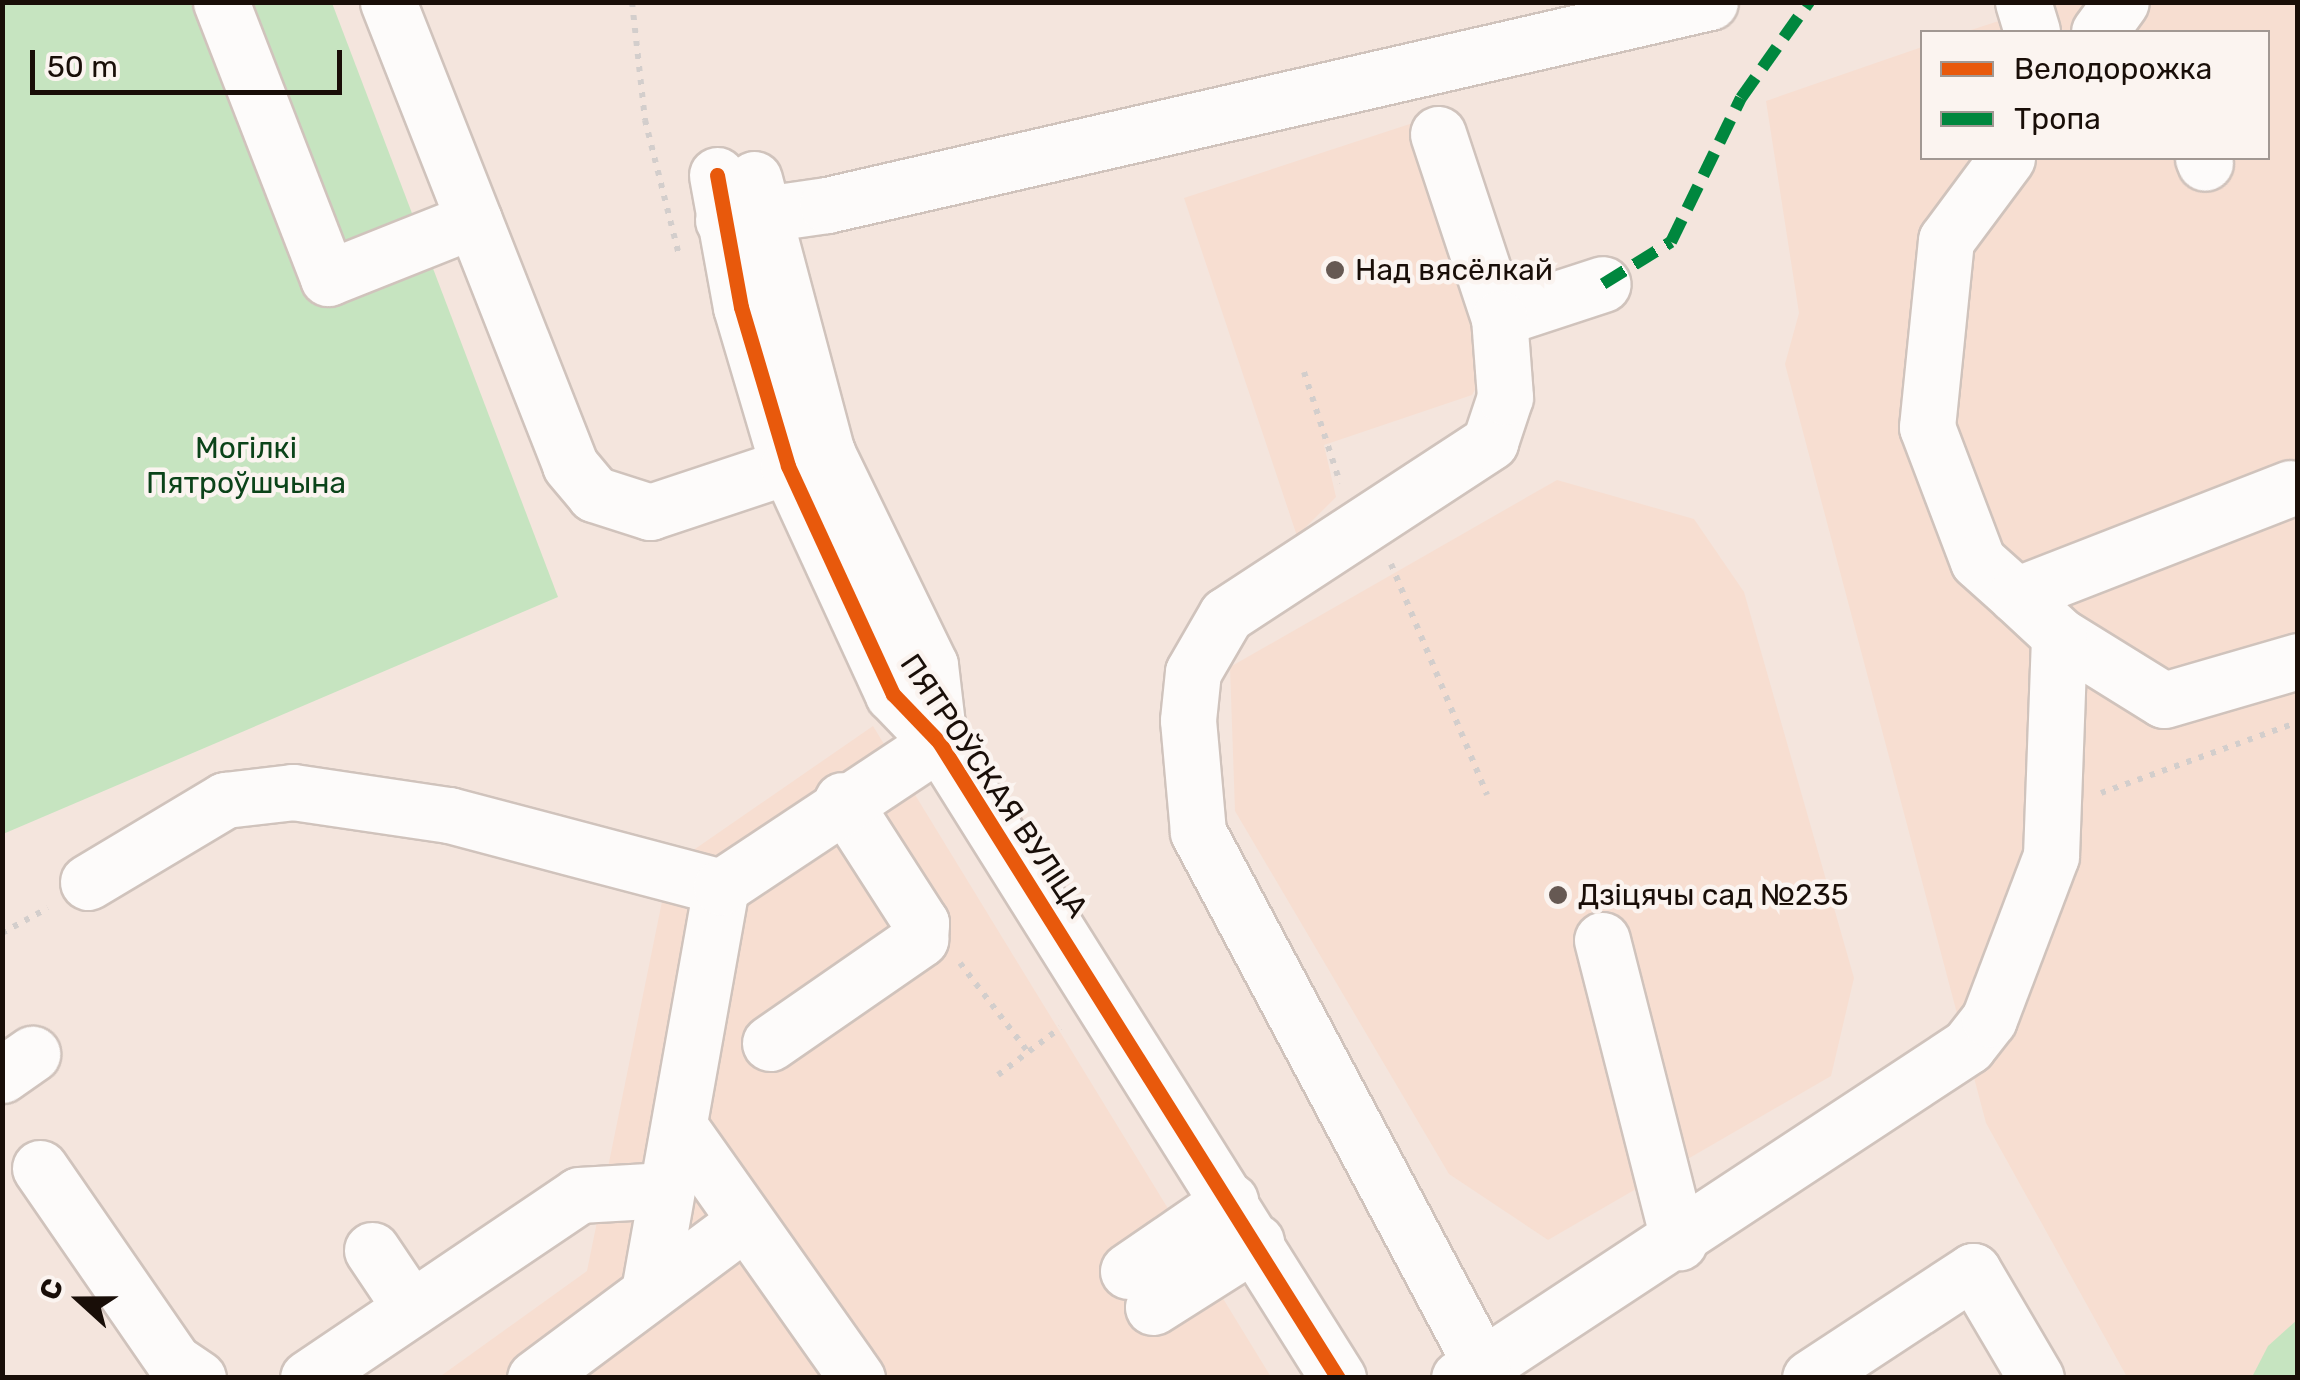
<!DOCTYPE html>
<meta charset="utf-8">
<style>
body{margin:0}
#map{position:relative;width:2300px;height:1380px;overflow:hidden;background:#f4e5dd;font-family:Rubik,sans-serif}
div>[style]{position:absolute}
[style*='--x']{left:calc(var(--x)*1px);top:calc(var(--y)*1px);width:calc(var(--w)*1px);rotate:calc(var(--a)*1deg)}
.built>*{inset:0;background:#f7ded1}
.green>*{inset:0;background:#c6e4c0}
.path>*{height:6px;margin-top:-3px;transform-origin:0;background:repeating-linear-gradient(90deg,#d3cecc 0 5px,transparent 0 13px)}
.roads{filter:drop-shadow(2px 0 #d0c3bc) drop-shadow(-2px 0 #d0c3bc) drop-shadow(0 2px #d0c3bc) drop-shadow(0 -2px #d0c3bc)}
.minor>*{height:55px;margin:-27.5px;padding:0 27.5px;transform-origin:27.5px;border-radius:27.5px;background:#fdfbfa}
.quiet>*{height:12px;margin-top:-6px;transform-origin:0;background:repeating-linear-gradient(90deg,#00873e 0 25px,transparent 0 37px)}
.cycleway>*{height:15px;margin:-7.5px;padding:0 7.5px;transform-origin:7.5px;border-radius:7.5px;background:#e8590c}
.dots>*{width:28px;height:28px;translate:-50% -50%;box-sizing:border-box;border:5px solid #fbf4f0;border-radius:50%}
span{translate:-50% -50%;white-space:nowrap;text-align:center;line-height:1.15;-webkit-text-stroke:9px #fbf4f0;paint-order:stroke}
.poi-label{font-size:30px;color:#190e08}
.left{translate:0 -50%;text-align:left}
.park-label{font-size:30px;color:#0b4319}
.street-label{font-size:30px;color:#190e08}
.frame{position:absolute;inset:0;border:5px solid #190e08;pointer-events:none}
.legend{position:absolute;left:1920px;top:30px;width:350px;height:130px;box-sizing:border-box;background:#fbf4f0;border:2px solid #a19893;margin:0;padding:12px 18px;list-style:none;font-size:30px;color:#190e08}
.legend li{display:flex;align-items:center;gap:20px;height:50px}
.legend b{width:50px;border:2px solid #a19893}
.north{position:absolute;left:30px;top:1250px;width:100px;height:100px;-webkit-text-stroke:8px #fbf4f0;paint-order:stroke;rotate:291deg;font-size:28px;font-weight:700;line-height:40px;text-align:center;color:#190e08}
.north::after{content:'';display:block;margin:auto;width:35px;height:45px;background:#190e08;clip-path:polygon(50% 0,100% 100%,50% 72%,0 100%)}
.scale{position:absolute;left:30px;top:50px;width:312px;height:45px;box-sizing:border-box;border:5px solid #190e08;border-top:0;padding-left:12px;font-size:30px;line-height:35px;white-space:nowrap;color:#190e08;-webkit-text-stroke:8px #fbf4f0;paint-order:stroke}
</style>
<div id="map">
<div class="built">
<i style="clip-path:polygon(2054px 3px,2297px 3px,2297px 1377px,2127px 1377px,1986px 1123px,1785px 364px,1799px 313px,1766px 101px,1922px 47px,1922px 158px,2268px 158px,2268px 32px,1965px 32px)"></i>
<i style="clip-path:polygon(1416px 122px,1485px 342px,1482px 377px,1472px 395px,1324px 445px,1336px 497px,1297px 536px,1184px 198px)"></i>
<i style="clip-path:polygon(1557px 480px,1694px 519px,1744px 592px,1854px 978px,1831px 1076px,1548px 1240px,1449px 1174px,1235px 811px,1230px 667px)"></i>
<i style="clip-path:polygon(873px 726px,1271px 1377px,438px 1378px,587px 1271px,669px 867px)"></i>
</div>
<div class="green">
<i style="clip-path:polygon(3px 3px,332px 3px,558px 597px,3px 834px)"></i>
<i style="clip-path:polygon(2297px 1320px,2297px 1377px,2252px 1377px,2268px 1346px)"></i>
</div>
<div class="path">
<i style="--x:632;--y:2;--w:119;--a:83.7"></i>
<i style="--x:645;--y:120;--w:139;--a:75.9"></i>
<i style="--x:1304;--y:372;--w:117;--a:72"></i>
<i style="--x:1391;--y:564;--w:250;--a:67.4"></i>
<i style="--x:2101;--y:793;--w:209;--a:-19.8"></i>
<i style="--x:2;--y:933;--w:52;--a:-28.5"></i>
<i style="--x:960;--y:963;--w:112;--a:52.6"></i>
<i style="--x:998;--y:1075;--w:78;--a:-37.2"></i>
</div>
<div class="roads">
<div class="minor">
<i style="--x:221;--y:2;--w:296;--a:68.8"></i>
<i style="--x:328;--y:278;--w:157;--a:-21.7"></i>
<i style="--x:388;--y:2;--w:497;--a:68.5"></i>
<i style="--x:570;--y:465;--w:38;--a:50"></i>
<i style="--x:594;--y:494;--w:59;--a:17.8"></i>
<i style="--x:650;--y:512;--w:187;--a:-18.4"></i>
<i style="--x:2023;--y:2;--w:31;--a:73"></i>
<i style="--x:2099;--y:32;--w:37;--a:-54"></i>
<i style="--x:1438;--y:134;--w:194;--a:71.7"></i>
<i style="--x:1499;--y:318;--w:109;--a:-18.1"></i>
<i style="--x:2007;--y:158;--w:102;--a:126.6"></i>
<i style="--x:1946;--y:240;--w:188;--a:95.8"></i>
<i style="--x:1927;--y:427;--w:143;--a:69.2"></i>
<i style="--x:1978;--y:561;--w:51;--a:41.8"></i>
<i style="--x:2016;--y:595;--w:294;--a:-21.3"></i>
<i style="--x:2203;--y:158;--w:5;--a:68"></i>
<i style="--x:717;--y:175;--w:134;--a:79.7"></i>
<i style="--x:741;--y:307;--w:166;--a:73.5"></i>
<i style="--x:788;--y:466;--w:251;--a:65.3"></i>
<i style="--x:893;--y:694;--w:66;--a:46.2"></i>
<i style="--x:939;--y:742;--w:751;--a:57.9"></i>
<i style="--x:754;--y:179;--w:284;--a:75.1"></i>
<i style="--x:827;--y:453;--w:236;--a:64.1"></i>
<i style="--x:930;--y:665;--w:78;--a:83.3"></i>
<i style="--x:723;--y:220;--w:105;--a:-8.2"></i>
<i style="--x:827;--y:205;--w:906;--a:-12.95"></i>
<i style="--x:2059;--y:635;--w:123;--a:31.8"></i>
<i style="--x:2164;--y:700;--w:140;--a:-16.2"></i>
<i style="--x:88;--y:882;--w:160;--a:-30.9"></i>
<i style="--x:225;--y:800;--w:68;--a:-6.7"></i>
<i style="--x:293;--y:792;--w:158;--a:8.4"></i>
<i style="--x:449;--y:815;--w:281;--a:14.8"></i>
<i style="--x:1602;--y:940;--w:312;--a:75.7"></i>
<i style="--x:770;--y:1043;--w:183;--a:-34.7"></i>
<i style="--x:920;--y:939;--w:16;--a:-86"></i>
<i style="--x:921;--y:923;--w:146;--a:-122.7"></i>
<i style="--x:2;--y:1075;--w:37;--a:-35"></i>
<i style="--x:679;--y:1126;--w:309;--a:54.8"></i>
<i style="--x:40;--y:1168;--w:236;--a:55.4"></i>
<i style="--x:174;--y:1362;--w:29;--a:34"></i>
<i style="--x:372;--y:1250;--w:70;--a:56.1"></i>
<i style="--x:1128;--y:1271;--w:124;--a:-34.5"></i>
<i style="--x:649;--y:1291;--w:410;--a:-79.9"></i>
<i style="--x:721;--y:887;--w:262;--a:-33.6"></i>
<i style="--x:1153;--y:1307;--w:122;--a:-32.3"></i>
<i style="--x:1482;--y:1366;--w:582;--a:-33.36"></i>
<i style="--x:1968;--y:1046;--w:34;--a:-52"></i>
<i style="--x:1989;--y:1019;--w:174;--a:-69.2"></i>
<i style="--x:2051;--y:856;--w:221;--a:-87.9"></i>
<i style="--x:2059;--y:635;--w:59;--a:-137.1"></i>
<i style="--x:308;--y:1378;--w:327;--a:-34"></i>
<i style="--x:579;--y:1195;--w:87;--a:-3.3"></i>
<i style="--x:535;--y:1378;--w:261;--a:-36.7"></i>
<i style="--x:1459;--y:1378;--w:26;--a:-28"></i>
<i style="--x:1482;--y:1366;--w:605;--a:-118.01"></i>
<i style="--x:1198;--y:832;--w:112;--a:-95.1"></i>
<i style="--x:1188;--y:720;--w:48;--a:-84.1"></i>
<i style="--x:1193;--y:672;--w:66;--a:-59.9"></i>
<i style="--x:1226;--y:615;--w:316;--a:-33.2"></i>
<i style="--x:1490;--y:442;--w:47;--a:-71.6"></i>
<i style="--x:1505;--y:397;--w:79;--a:-94.3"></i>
<i style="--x:1810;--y:1378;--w:195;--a:-33.3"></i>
<i style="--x:1973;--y:1271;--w:124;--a:59.5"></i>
</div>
</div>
<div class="quiet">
<i style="--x:1603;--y:284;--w:80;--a:-31.7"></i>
<i style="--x:1671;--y:242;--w:160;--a:-64.1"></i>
<i style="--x:1741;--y:98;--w:118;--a:-54.7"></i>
</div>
<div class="cycleway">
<i style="--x:717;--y:175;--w:134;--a:79.7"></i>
<i style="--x:741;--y:307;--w:166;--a:73.5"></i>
<i style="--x:788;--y:466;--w:251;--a:65.3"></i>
<i style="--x:893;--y:694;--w:66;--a:46.2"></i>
<i style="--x:939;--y:742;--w:751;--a:57.9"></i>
</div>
<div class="dots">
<i style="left:1335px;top:270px;background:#665953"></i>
<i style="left:1558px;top:895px;background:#665953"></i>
</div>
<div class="poi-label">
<span class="left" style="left:1355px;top:270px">Над вясёлкай</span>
<span class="left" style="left:1578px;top:895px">Дзіцячы сад №235</span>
</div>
<div class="park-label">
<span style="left:246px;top:465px">Могілкі<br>Пятроўшчына</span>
</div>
<div class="street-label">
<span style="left:994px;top:786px;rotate:56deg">ПЯТРОЎСКАЯ ВУЛІЦА</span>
</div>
<div class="frame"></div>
<ul class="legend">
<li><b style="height:12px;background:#e8590c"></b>Велодорожка</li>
<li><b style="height:12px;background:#00873e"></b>Тропа</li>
</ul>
<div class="north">С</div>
<div class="scale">50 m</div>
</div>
